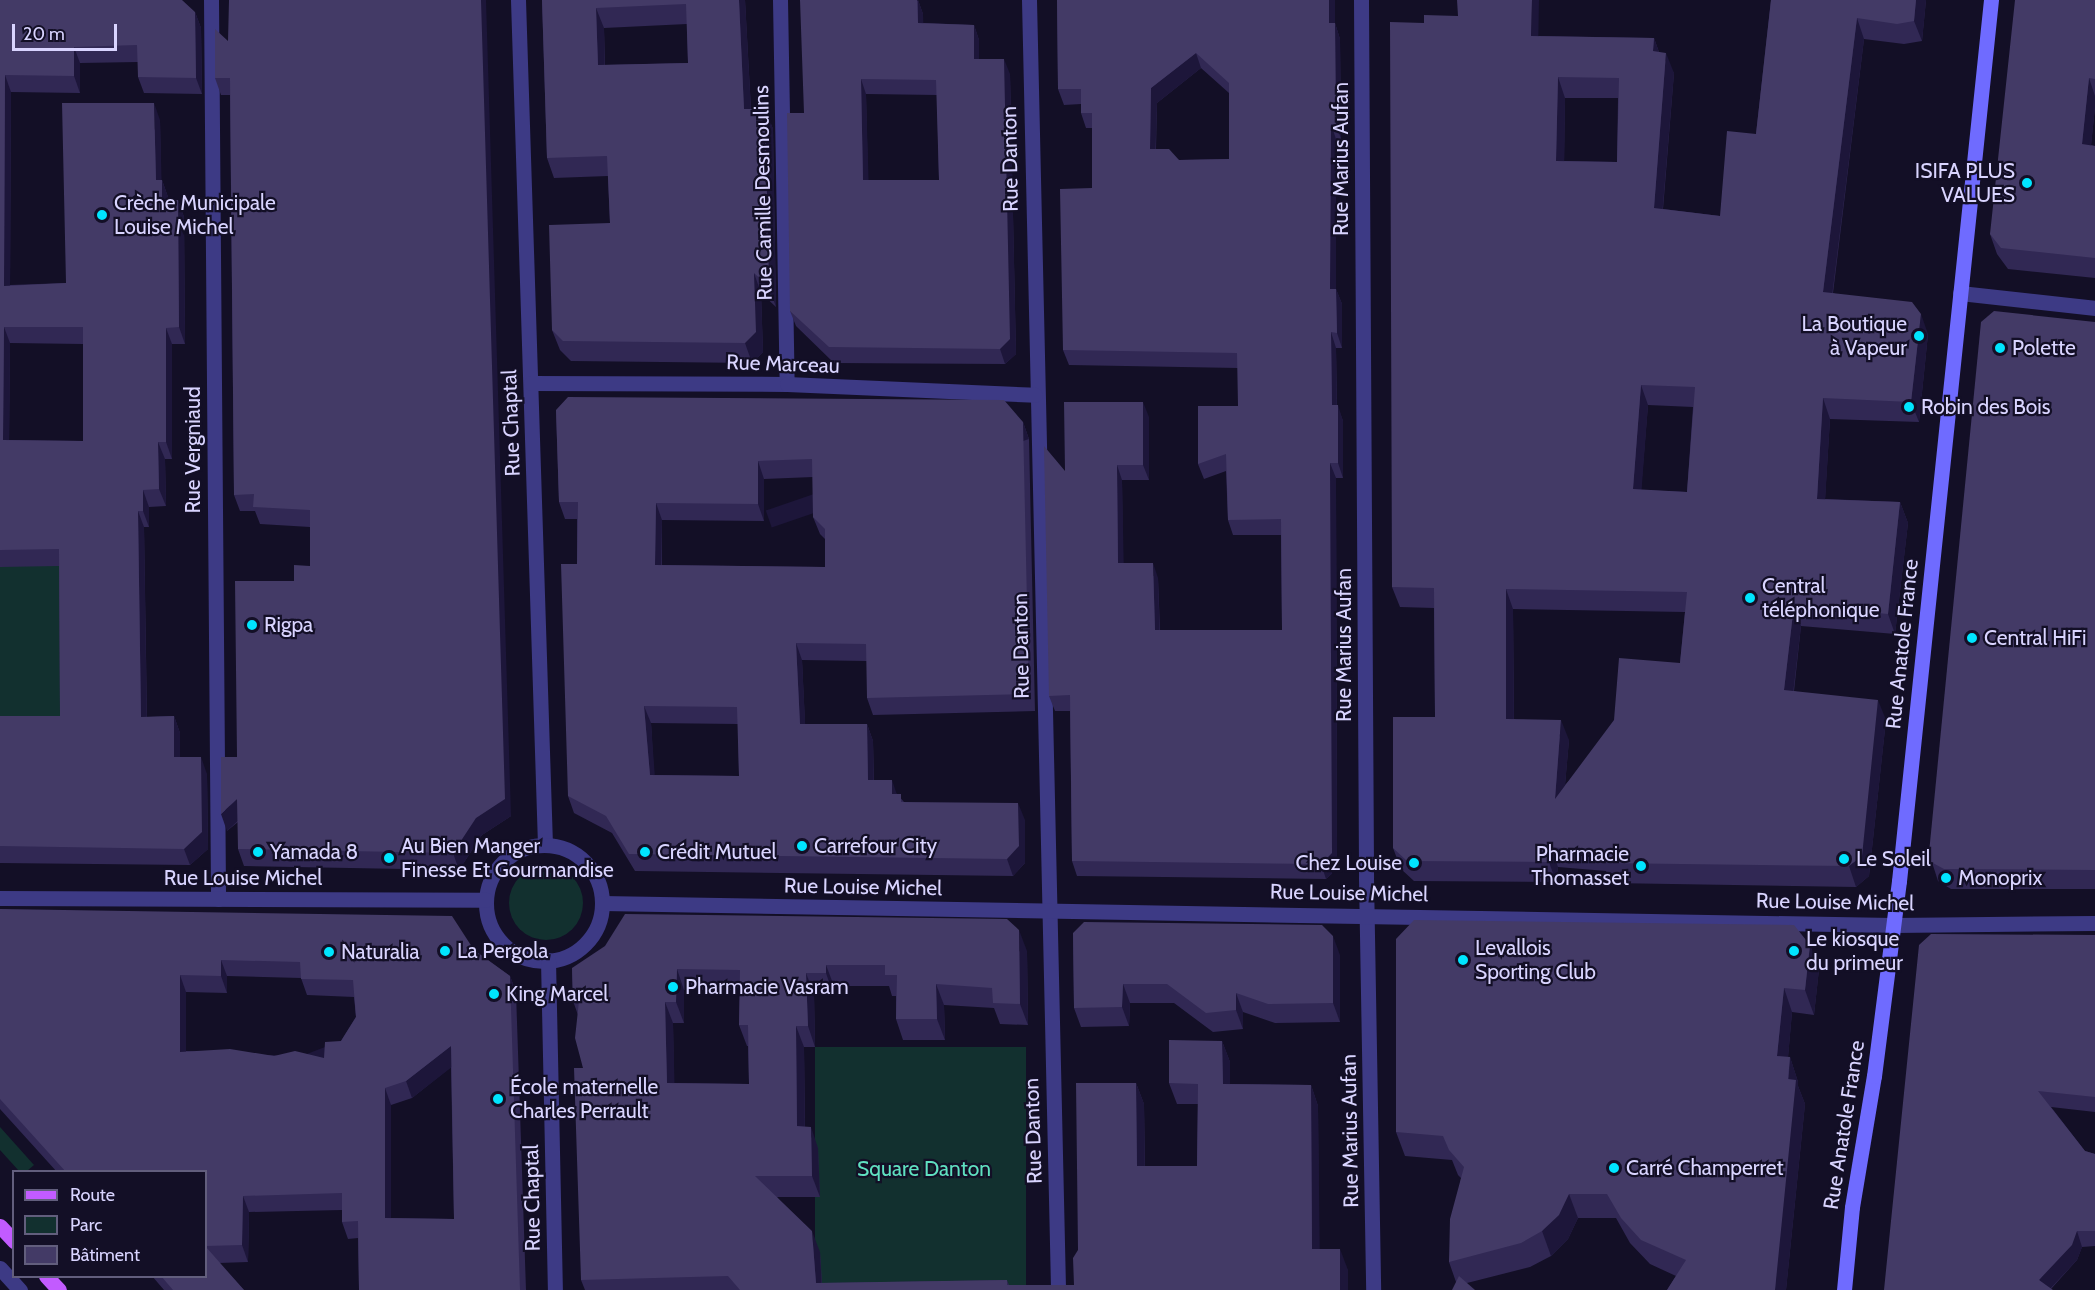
<!DOCTYPE html>
<meta charset="utf-8">
<style>
body{margin:0}
#map{position:relative;width:2095px;height:1290px;overflow:hidden;background:#130f26;font-family:Cabin,sans-serif}
div>[style]{position:absolute}
[style*='--x']{left:calc(var(--x)*1px);top:calc(var(--y)*1px);width:calc(var(--w)*1px);rotate:calc(var(--a)*1deg)}
.green>*{inset:0;background:#12302f;transform-origin:0 0}
.round{border-radius:50%}
.service>*{height:15px;margin:-7.5px;padding:0 7.5px;transform-origin:7.5px;border-radius:7.5px;background:#3d3a85}
.minor>*{height:15px;margin:-7.5px;padding:0 7.5px;transform-origin:7.5px;border-radius:7.5px;background:#3d3a85}
.minor>.ring{margin:-7.5px;padding:0;box-sizing:content-box;background:none;border:15px solid #3d3a85;border-radius:50%}
.secondary>*{height:15px;margin:-7.5px;padding:0 7.5px;transform-origin:7.5px;border-radius:7.5px;background:#6f6bff}
.primary>*{height:15px;margin:-7.5px;padding:0 7.5px;transform-origin:7.5px;border-radius:7.5px;background:#c25bff}
.wall>*{inset:0;background:#312854}
.shaded-wall>*{inset:0;background:#1d163a;transform-origin:0 0}
.building>*{inset:0;background:#433a66}
.dots>*{width:16px;height:16px;translate:-50% -50%;box-sizing:border-box;border:3px solid #130f26;border-radius:50%}
span{translate:-50% -50%;white-space:nowrap;text-align:center;line-height:1.15;-webkit-text-stroke:4.5px #130f26;paint-order:stroke}
.street-label{font-size:21px;color:#d9d4ff}
.poi-label{font-size:21px;color:#d9d4ff}
.right{translate:-100% -50%;text-align:right}
.left{translate:0 -50%;text-align:left}
.park-label{font-size:21px;color:#5fe0c0}
.legend{position:absolute;left:12px;top:1170px;width:195px;height:108px;box-sizing:border-box;background:#130f26;border:2px solid #625e7d;margin:0;padding:8px 10px;list-style:none;font-size:18px;color:#d9d4ff}
.legend li{display:flex;align-items:center;gap:12px;height:30px}
.legend b{width:30px;border:2px solid #625e7d}
.scale{position:absolute;left:12px;top:24px;width:105px;height:27px;box-sizing:border-box;border:3px solid #d9d4ff;border-top:0;padding-left:8px;font-size:18px;line-height:21px;white-space:nowrap;color:#d9d4ff;-webkit-text-stroke:4px #130f26;paint-order:stroke}
</style>
<div id="map">
<div class="green">
<i style="left:65px;top:566px;width:166px;height:65px;rotate:90deg"></i>
<i class="round" style="left:509px;top:866px;width:74px;height:74px"></i>
<i style="left:815px;top:1047px;width:211px;height:243px"></i>
<i style="clip-path:polygon(0 1127px,34px 1165px,27px 1171px,19px 1171px,0 1150px)"></i>
</div>
<div class="service">
<i style="--x:0;--y:1268;--w:30;--a:48"></i>
</div>
<div class="minor">
<i style="--x:211;--y:0;--w:899;--a:89.55"></i>
<i style="--x:518;--y:0;--w:845;--a:88.17"></i>
<i style="--x:780;--y:0;--w:384;--a:89"></i>
<i style="--x:1029;--y:0;--w:1290;--a:88.71"></i>
<i style="--x:1361;--y:0;--w:878;--a:89.67"></i>
<i style="--x:1366;--y:878;--w:412;--a:89"></i>
<i style="--x:1960;--y:293;--w:136;--a:6.3"></i>
<i style="--x:531;--y:383;--w:256;--a:0.2"></i>
<i style="--x:787;--y:384;--w:248;--a:2.5"></i>
<i class="ring" style="left:486px;top:845px;width:101px;height:101px"></i>
<i style="--x:0;--y:898;--w:486;--a:0.2"></i>
<i style="--x:602;--y:903;--w:1291;--a:0.98"></i>
<i style="--x:1893;--y:925;--w:202;--a:-0.6"></i>
<i style="--x:548;--y:960;--w:330;--a:88.8"></i>
</div>
<div class="secondary">
<i style="--x:1844;--y:1290;--w:83;--a:-84.5"></i>
<i style="--x:1852;--y:1207;--w:133;--a:-80.5"></i>
<i style="--x:1874;--y:1076;--w:197;--a:-82.7"></i>
<i style="--x:1899;--y:881;--w:886;--a:-84.04"></i>
</div>
<div class="primary">
<i style="--x:0;--y:1226;--w:21;--a:47"></i>
<i style="--x:46;--y:1276;--w:19;--a:47"></i>
</div>
<div class="wall">
<i style="clip-path:polygon(evenodd,0 0,195px 12px,201px 28px,202px 94px,144px 93px,138px 77px,138px 62px,80px 63px,80px 93px,11px 92px,10px 285px,66px 283px,160px 120px,161px 180px,162px 180px,168px 197px,168px 200px,178px 200px,184px 217px,185px 344px,172px 344px,172px 459px,165px 459px,166px 506px,149px 507px,149px 527px,144px 527px,147px 717px,174px 716px,180px 733px,180px 757px,207px 774px,208px 849px,190px 865px,0 863px,0 716px,60px 716px,59px 566px,0 567px,0 0,10px 343px,83px 344px,83px 441px,9px 440px,10px 343px)"></i>
<i style="clip-path:polygon(evenodd,542px 0,745px 0,751px 109px,765px 109px,773px 129px,776px 307px,761px 293px,763px 352px,752px 363px,571px 361px,560px 350px,552px 330px,610px 223px,608px 176px,554px 178px,547px 158px,542px 0,687px 24px,688px 63px,605px 65px,604px 28px,687px 24px)"></i>
<i style="clip-path:polygon(evenodd,918px 0,923px 14px,923px 23px,974px 25px,979px 40px,979px 59px,1010px 74px,1016px 354px,1005px 364px,834px 363px,796px 326px,790px 311px,804px 113px,918px 0,866px 94px,937px 95px,939px 180px,868px 180px,866px 94px)"></i>
<i style="clip-path:polygon(evenodd,1057px 0,1335px 0,1335px 23px,1340px 39px,1341px 139px,1336px 139px,1336px 289px,1342px 304px,1342px 348px,1336px 348px,1337px 405px,1343px 421px,1343px 478px,1336px 478px,1337px 869px,1326px 879px,1077px 876px,1072px 861px,1070px 711px,1055px 711px,1049px 696px,1065px 471px,1149px 417px,1149px 480px,1122px 480px,1123px 563px,1158px 578px,1160px 630px,1282px 630px,1281px 535px,1233px 535px,1228px 520px,1226px 471px,1204px 479px,1198px 464px,1238px 406px,1238px 368px,1069px 365px,1063px 350px,1092px 188px,1092px 128px,1086px 128px,1081px 113px,1081px 104px,1064px 105px,1058px 89px,1057px 0,1201px 68px,1229px 93px,1229px 159px,1179px 160px,1156px 149px,1157px 103px,1201px 68px)"></i>
<i style="clip-path:polygon(evenodd,1771px 0,1926px 0,1922px 41px,1904px 44px,1864px 39px,1833px 293px,1928px 334px,1919px 422px,1830px 419px,1825px 499px,1900px 502px,1908px 523px,1895px 634px,1801px 626px,1794px 691px,1886px 720px,1869px 876px,1856px 887px,1610px 883px,1606px 871px,1558px 867px,1556px 882px,1414px 881px,1401px 869px,1393px 848px,1435px 717px,1434px 608px,1400px 607px,1392px 587px,1539px 36px,1654px 38px,1659px 52px,1674px 73px,1663px 209px,1720px 216px,1756px 134px,1771px 0,1565px 98px,1618px 98px,1617px 162px,1564px 161px,1565px 98px,1771px 0,1648px 405px,1693px 407px,1687px 492px,1641px 490px,1648px 405px,1771px 0,1513px 609px,1685px 612px,1680px 663px,1565px 785px,1569px 740px,1514px 719px,1513px 609px)"></i>
<i style="clip-path:polygon(2095px 0,2095px 107px,2091px 145px,2095px 146px,2095px 278px,2008px 269px,1997px 254px,1990px 234px)"></i>
<i style="clip-path:polygon(228px 41px,511px 816px,482px 835px,459px 870px,244px 866px,238px 849px,238px 822px,227px 831px,237px 757px,294px 581px,310px 566px,310px 527px,260px 524px,255px 511px,240px 511px,234px 495px,230px 95px,221px 95px,215px 78px)"></i>
<i style="clip-path:polygon(2095px 322px,2095px 889px,1951px 889px,1938px 881px,1929px 853px)"></i>
<i style="clip-path:polygon(evenodd,556px 410px,1023px 422px,1029px 439px,1035px 711px,873px 715px,867px 698px,867px 661px,802px 660px,805px 724px,867px 724px,873px 741px,874px 780px,897px 794px,904px 802px,1025px 820px,1025px 863px,1013px 876px,635px 871px,612px 833px,574px 813px,568px 796px,577px 564px,577px 519px,565px 519px,559px 502px,556px 410px,813px 477px,813px 517px,820px 534px,825px 539px,825px 567px,662px 565px,662px 520px,764px 521px,764px 479px,813px 477px,556px 410px,651px 723px,738px 724px,739px 776px,654px 775px,651px 723px)"></i>
<i style="clip-path:polygon(evenodd,0 909px,474px 950px,510px 976px,516px 992px,526px 1290px,359px 1290px,358px 1238px,348px 1239px,342px 1222px,342px 1210px,249px 1212px,248px 1262px,219px 1263px,244px 1290px,164px 1290px,152px 1276px,206px 1276px,206px 1172px,57px 1172px,0 1109px,0 909px,227px 976px,301px 978px,307px 995px,354px 997px,356px 1017px,341px 1041px,324px 1058px,186px 1051px,186px 992px,227px 993px,227px 976px,0 909px,451px 1067px,454px 1219px,391px 1218px,391px 1105px,412px 1098px,451px 1067px)"></i>
<i style="clip-path:polygon(1073px 933px,1340px 955px,1340px 1022px,1275px 1023px,1243px 1012px,1243px 1029px,1213px 1032px,1174px 1003px,1130px 1003px,1129px 1026px,1081px 1027px,1074px 1008px)"></i>
<i style="clip-path:polygon(2095px 935px,2095px 1112px,2051px 1107px,2085px 1151px,2095px 1154px,2095px 1246px,2082px 1247px,2077px 1260px,2051px 1289px,1884px 1290px)"></i>
<i style="clip-path:polygon(1810px 945px,1819px 969px,1814px 1015px,1792px 1012px,1788px 1057px,1790px 1057px,1798px 1082px,1798px 1086px,1805px 1104px,1786px 1290px,1667px 1290px,1676px 1276px,1650px 1264px,1630px 1243px,1616px 1218px,1578px 1218px,1568px 1239px,1551px 1256px,1530px 1267px,1467px 1283px,1456px 1282px,1449px 1262px,1461px 1178px,1458px 1175px,1452px 1160px,1405px 1156px,1396px 1132px)"></i>
<i style="clip-path:polygon(evenodd,1027px 951px,1028px 1025px,1000px 1024px,994px 1008px,944px 1005px,945px 1040px,903px 1040px,896px 1019px,896px 996px,892px 996px,889px 986px,834px 986px,833px 994px,814px 994px,815px 1047px,804px 1047px,805px 1127px,818px 1148px,820px 1197px,777px 1197px,820px 1252px,822px 1283px,1007px 1280px,1009px 1285px,1074px 1285px,1078px 1250px,1136px 1083px,1144px 1104px,1145px 1166px,1197px 1166px,1198px 1104px,1177px 1104px,1169px 1083px,1222px 1041px,1230px 1062px,1230px 1084px,1311px 1085px,1318px 1106px,1319px 1249px,1348px 1270px,1348px 1290px,585px 1290px,581px 1280px,583px 1068px,578px 1015px,573px 1001px,572px 968px,1027px 951px,684px 990px,740px 990px,739px 1025px,747px 1046px,748px 1046px,749px 1084px,674px 1083px,673px 1023px,684px 1023px,684px 990px)"></i>
</div>
<div class="shaded-wall">
<i style="clip-path:polygon(481px 0,486px 0,511px 816px,482px 835px,459px 870px,453px 853px)"></i>
<i style="clip-path:polygon(739px 0,745px 0,752px 129px,744px 109px)"></i>
<i style="clip-path:polygon(918px 0,923px 14px,924px 39px,918px 23px)"></i>
<i style="clip-path:polygon(1329px 0,1335px 0,1335px 39px,1329px 23px)"></i>
<i style="clip-path:polygon(1532px 0,1539px 0,1538px 56px,1531px 36px)"></i>
<i style="clip-path:polygon(1916px 0,1926px 0,1922px 41px,1914px 21px)"></i>
<i style="clip-path:polygon(596px 8px,604px 28px,605px 85px,598px 65px)"></i>
<i style="clip-path:polygon(195px 12px,201px 28px,202px 94px,196px 78px)"></i>
<i style="clip-path:polygon(1857px 18px,1864px 39px,1830px 312px,1823px 292px)"></i>
<i style="clip-path:polygon(1335px 23px,1340px 39px,1341px 139px,1336px 124px)"></i>
<i style="clip-path:polygon(974px 25px,979px 40px,979px 74px,974px 59px)"></i>
<i style="clip-path:polygon(1654px 38px,1661px 58px,1653px 51px)"></i>
<i style="clip-path:polygon(74px 47px,80px 63px,80px 93px,74px 76px)"></i>
<i style="clip-path:polygon(1196px 53px,1201px 68px,1157px 103px,1155px 165px,1150px 149px,1151px 88px)"></i>
<i style="clip-path:polygon(1666px 53px,1674px 73px,1661px 228px,1654px 208px)"></i>
<i style="clip-path:polygon(1004px 59px,1010px 74px,1016px 354px,1005px 364px,1000px 349px)"></i>
<i style="clip-path:polygon(5px 75px,11px 92px,10px 302px,4px 286px)"></i>
<i style="clip-path:polygon(1558px 77px,1565px 98px,1564px 181px,1556px 161px)"></i>
<i style="clip-path:polygon(2089px 78px,2095px 96px,2095px 107px,2089px 165px,2082px 144px)"></i>
<i style="clip-path:polygon(861px 79px,866px 94px,869px 195px,863px 180px)"></i>
<i style="clip-path:polygon(154px 103px,160px 120px,162px 197px,156px 180px)"></i>
<i style="clip-path:polygon(765px 109px,773px 129px,776px 307px,769px 287px)"></i>
<i style="clip-path:polygon(1331px 124px,1336px 139px,1336px 304px,1330px 289px)"></i>
<i style="clip-path:polygon(162px 180px,168px 197px,168px 217px,162px 200px)"></i>
<i style="clip-path:polygon(178px 200px,184px 217px,185px 344px,179px 327px)"></i>
<i style="clip-path:polygon(754px 273px,761px 293px,763px 352px,752px 363px,745px 343px)"></i>
<i style="clip-path:polygon(1336px 289px,1342px 304px,1342px 348px,1337px 333px)"></i>
<i style="clip-path:polygon(1921px 314px,1928px 334px,1919px 422px,1911px 402px)"></i>
<i style="clip-path:polygon(4px 327px,10px 343px,9px 456px,3px 440px)"></i>
<i style="clip-path:polygon(166px 328px,172px 344px,172px 459px,166px 442px)"></i>
<i style="clip-path:polygon(1331px 332px,1336px 348px,1337px 420px,1332px 405px)"></i>
<i style="clip-path:polygon(1641px 385px,1648px 405px,1640px 510px,1633px 489px)"></i>
<i style="clip-path:polygon(1823px 398px,1830px 419px,1824px 519px,1817px 499px)"></i>
<i style="clip-path:polygon(1143px 402px,1149px 417px,1149px 480px,1143px 465px)"></i>
<i style="clip-path:polygon(1338px 405px,1343px 421px,1343px 478px,1338px 463px)"></i>
<i style="left:1023px;top:422px;width:18px;height:272px;rotate:71deg"></i>
<i style="clip-path:polygon(158px 442px,165px 459px,166px 506px,159px 489px)"></i>
<i style="clip-path:polygon(758px 461px,764px 479px,764px 521px,758px 504px)"></i>
<i style="clip-path:polygon(1330px 463px,1336px 478px,1337px 869px,1326px 879px,1321px 864px)"></i>
<i style="clip-path:polygon(1117px 465px,1122px 480px,1124px 578px,1118px 563px)"></i>
<i style="clip-path:polygon(143px 490px,149px 507px,149px 527px,143px 511px)"></i>
<i style="clip-path:polygon(1900px 502px,1908px 523px,1895px 634px,1888px 614px)"></i>
<i style="clip-path:polygon(656px 503px,662px 520px,661px 583px,655px 565px)"></i>
<i style="clip-path:polygon(138px 511px,144px 527px,147px 733px,141px 717px)"></i>
<i style="clip-path:polygon(1153px 563px,1158px 578px,1160px 645px,1155px 630px)"></i>
<i style="clip-path:polygon(1506px 589px,1513px 609px,1514px 739px,1506px 719px)"></i>
<i style="clip-path:polygon(1794px 605px,1801px 626px,1791px 711px,1784px 690px)"></i>
<i style="clip-path:polygon(796px 643px,802px 660px,806px 741px,800px 724px)"></i>
<i style="clip-path:polygon(1878px 700px,1886px 720px,1869px 876px,1856px 887px,1849px 866px)"></i>
<i style="clip-path:polygon(644px 706px,651px 723px,656px 792px,650px 775px)"></i>
<i style="clip-path:polygon(174px 716px,180px 733px,180px 774px,174px 757px)"></i>
<i style="clip-path:polygon(1561px 720px,1569px 740px,1562px 819px,1555px 799px)"></i>
<i style="clip-path:polygon(867px 724px,873px 741px,874px 797px,868px 780px)"></i>
<i style="clip-path:polygon(201px 757px,207px 774px,208px 849px,190px 865px,184px 849px)"></i>
<i style="clip-path:polygon(892px 780px,898px 798px,892px 794px)"></i>
<i style="clip-path:polygon(237px 799px,243px 816px,227px 831px,221px 814px)"></i>
<i style="clip-path:polygon(1018px 803px,1025px 820px,1025px 863px,1013px 876px,1007px 859px)"></i>
<i style="clip-path:polygon(1551px 847px,1558px 867px,1556px 882px,1549px 862px)"></i>
<i style="clip-path:polygon(1019px 930px,1027px 951px,1028px 1025px,1020px 1004px)"></i>
<i style="clip-path:polygon(1333px 936px,1340px 955px,1340px 1022px,1333px 1003px)"></i>
<i style="clip-path:polygon(1810px 945px,1819px 969px,1814px 1015px,1805px 990px)"></i>
<i style="clip-path:polygon(221px 960px,227px 976px,227px 993px,221px 976px)"></i>
<i style="clip-path:polygon(826px 965px,834px 986px,833px 994px,826px 973px)"></i>
<i style="clip-path:polygon(677px 969px,684px 990px,684px 1023px,676px 1002px)"></i>
<i style="clip-path:polygon(806px 973px,814px 994px,815px 1047px,808px 1026px)"></i>
<i style="clip-path:polygon(180px 975px,186px 992px,186px 1068px,180px 1052px)"></i>
<i style="left:510px;top:976px;width:17px;height:314px;rotate:69deg"></i>
<i style="clip-path:polygon(936px 984px,944px 1005px,945px 1040px,937px 1019px)"></i>
<i style="clip-path:polygon(1123px 984px,1130px 1003px,1129px 1026px,1122px 1007px)"></i>
<i style="clip-path:polygon(1784px 988px,1792px 1012px,1786px 1081px,1777px 1056px)"></i>
<i style="clip-path:polygon(1236px 993px,1243px 1012px,1243px 1029px,1236px 1010px)"></i>
<i style="clip-path:polygon(665px 1002px,673px 1023px,675px 1104px,667px 1083px)"></i>
<i style="clip-path:polygon(796px 1026px,804px 1047px,805px 1147px,797px 1126px)"></i>
<i style="clip-path:polygon(1222px 1041px,1230px 1062px,1230px 1105px,1223px 1084px)"></i>
<i style="clip-path:polygon(451px 1046px,457px 1063px,412px 1098px,406px 1081px)"></i>
<i style="clip-path:polygon(1790px 1057px,1798px 1082px,1798px 1086px,1805px 1104px,1786px 1290px,1775px 1290px)"></i>
<i style="clip-path:polygon(1136px 1083px,1144px 1104px,1145px 1187px,1137px 1166px)"></i>
<i style="clip-path:polygon(1311px 1085px,1318px 1106px,1320px 1270px,1312px 1249px)"></i>
<i style="clip-path:polygon(385px 1088px,391px 1105px,391px 1235px,385px 1218px)"></i>
<i style="clip-path:polygon(811px 1127px,818px 1148px,820px 1197px,812px 1176px)"></i>
<i style="clip-path:polygon(1569px 1194px,1578px 1218px,1568px 1239px,1551px 1256px,1542px 1231px)"></i>
<i style="clip-path:polygon(243px 1196px,249px 1212px,248px 1262px,242px 1245px)"></i>
<i style="clip-path:polygon(812px 1231px,820px 1252px,822px 1290px,816px 1283px)"></i>
<i style="clip-path:polygon(2077px 1231px,2082px 1247px,2077px 1260px,2049px 1290px,2039px 1280px)"></i>
<i style="clip-path:polygon(1340px 1249px,1348px 1270px,1348px 1290px,1340px 1290px)"></i>
</div>
<div class="building">
<i style="clip-path:polygon(evenodd,0 0,182px 0,195px 12px,196px 78px,138px 77px,137px 45px,74px 47px,74px 76px,5px 75px,4px 286px,66px 283px,62px 103px,154px 103px,156px 180px,162px 180px,162px 200px,178px 200px,179px 327px,166px 328px,166px 442px,158px 442px,159px 489px,143px 490px,143px 511px,138px 511px,141px 717px,174px 716px,174px 757px,201px 757px,202px 832px,184px 849px,0 846px,0 716px,60px 716px,59px 549px,0 550px,0 0,4px 327px,83px 327px,83px 441px,3px 440px,4px 327px)"></i>
<i style="clip-path:polygon(229px 0,481px 0,505px 799px,476px 818px,453px 853px,238px 849px,237px 799px,221px 814px,221px 757px,237px 757px,235px 581px,294px 581px,294px 565px,310px 566px,310px 510px,253px 507px,254px 494px,234px 495px,230px 78px,215px 78px,215px 29px,228px 41px)"></i>
<i style="clip-path:polygon(evenodd,542px 0,739px 0,744px 109px,765px 109px,769px 287px,754px 273px,756px 332px,745px 343px,563px 341px,552px 330px,549px 225px,610px 223px,607px 156px,547px 158px,542px 0,686px 4px,688px 63px,598px 65px,596px 8px,686px 4px)"></i>
<i style="clip-path:polygon(evenodd,800px 0,917px 0,918px 23px,974px 25px,974px 59px,1004px 59px,1010px 339px,1000px 349px,829px 347px,790px 311px,787px 113px,804px 113px,800px 0,861px 79px,936px 80px,939px 180px,863px 180px,861px 79px)"></i>
<i style="clip-path:polygon(evenodd,1057px 0,1329px 0,1329px 23px,1335px 23px,1336px 124px,1331px 124px,1330px 289px,1336px 289px,1337px 333px,1331px 332px,1332px 405px,1338px 405px,1338px 463px,1330px 463px,1332px 853px,1321px 864px,1072px 861px,1070px 695px,1049px 696px,1044px 446px,1065px 471px,1064px 402px,1143px 402px,1143px 465px,1117px 465px,1118px 563px,1153px 563px,1155px 630px,1282px 630px,1281px 519px,1228px 520px,1226px 454px,1198px 464px,1198px 406px,1238px 406px,1237px 353px,1063px 350px,1060px 189px,1092px 188px,1092px 113px,1081px 113px,1081px 89px,1058px 89px,1057px 0,1196px 53px,1229px 83px,1229px 159px,1179px 160px,1169px 149px,1150px 149px,1151px 88px,1196px 53px)"></i>
<i style="clip-path:polygon(evenodd,1457px 0,1532px 0,1531px 36px,1654px 38px,1653px 51px,1666px 53px,1654px 208px,1720px 216px,1727px 131px,1756px 134px,1771px 0,1916px 0,1914px 21px,1897px 24px,1857px 18px,1823px 292px,1912px 302px,1921px 314px,1911px 402px,1823px 398px,1817px 499px,1900px 502px,1888px 614px,1794px 605px,1784px 690px,1878px 700px,1862px 856px,1849px 866px,1603px 863px,1603px 852px,1551px 847px,1549px 862px,1407px 861px,1393px 848px,1393px 717px,1435px 717px,1434px 588px,1392px 587px,1390px 22px,1424px 23px,1424px 15px,1458px 16px,1457px 0,1558px 77px,1619px 78px,1617px 162px,1556px 161px,1558px 77px,1457px 0,1641px 385px,1695px 387px,1687px 492px,1633px 489px,1641px 385px,1457px 0,1506px 589px,1687px 592px,1680px 663px,1619px 658px,1614px 720px,1555px 799px,1561px 720px,1506px 719px,1506px 589px)"></i>
<i style="clip-path:polygon(2015px 0,2095px 0,2095px 79px,2089px 78px,2082px 144px,2095px 146px,2095px 258px,2001px 248px,1990px 234px)"></i>
<i style="clip-path:polygon(1994px 311px,2095px 322px,2095px 870px,1944px 869px,1931px 862px,1929px 853px,1981px 322px)"></i>
<i style="clip-path:polygon(evenodd,568px 397px,1004px 400px,1023px 422px,1029px 694px,867px 698px,866px 644px,796px 643px,800px 724px,867px 724px,868px 780px,892px 780px,892px 794px,901px 794px,901px 802px,1018px 803px,1019px 846px,1007px 859px,629px 854px,606px 816px,568px 796px,561px 564px,577px 564px,578px 502px,559px 502px,556px 410px,568px 397px,812px 459px,813px 517px,825px 529px,825px 567px,655px 565px,656px 503px,758px 504px,758px 461px,812px 459px,568px 397px,644px 706px,737px 707px,739px 776px,650px 775px,644px 706px)"></i>
<i style="clip-path:polygon(evenodd,0 909px,452px 916px,474px 950px,510px 976px,520px 1290px,359px 1290px,358px 1221px,342px 1222px,342px 1193px,243px 1196px,242px 1245px,206px 1246px,206px 1172px,66px 1172px,0 1099px,0 909px,221px 960px,300px 962px,301px 979px,353px 980px,356px 1017px,341px 1041px,325px 1042px,324px 1058px,295px 1051px,274px 1056px,230px 1049px,180px 1052px,180px 975px,221px 976px,221px 960px,0 909px,451px 1046px,454px 1219px,385px 1218px,385px 1088px,406px 1081px,451px 1046px)"></i>
<i style="clip-path:polygon(evenodd,625px 914px,1007px 919px,1019px 930px,1020px 1004px,993px 1003px,992px 988px,936px 984px,937px 1019px,896px 1019px,897px 975px,885px 975px,885px 965px,826px 965px,826px 973px,806px 973px,808px 1026px,796px 1026px,797px 1126px,811px 1127px,812px 1176px,755px 1176px,812px 1231px,816px 1283px,1007px 1280px,1007px 1285px,1074px 1285px,1073px 1258px,1078px 1250px,1076px 1083px,1136px 1083px,1137px 1166px,1197px 1166px,1198px 1084px,1169px 1083px,1169px 1040px,1222px 1041px,1223px 1084px,1311px 1085px,1312px 1249px,1340px 1249px,1340px 1290px,740px 1290px,728px 1276px,581px 1280px,574px 1068px,583px 1068px,575px 1038px,579px 1001px,573px 1001px,572px 968px,605px 946px,625px 914px,677px 969px,740px 970px,739px 1025px,748px 1025px,749px 1084px,667px 1083px,665px 1002px,676px 1002px,677px 969px)"></i>
<i style="clip-path:polygon(1414px 920px,1794px 925px,1810px 945px,1805px 990px,1784px 988px,1777px 1056px,1790px 1057px,1788px 1079px,1796px 1080px,1775px 1290px,1667px 1290px,1686px 1260px,1641px 1240px,1621px 1218px,1607px 1194px,1569px 1194px,1559px 1215px,1542px 1231px,1521px 1243px,1449px 1262px,1450px 1219px,1464px 1167px,1449px 1150px,1443px 1136px,1396px 1132px,1396px 939px)"></i>
<i style="clip-path:polygon(1084px 922px,1322px 925px,1333px 936px,1333px 1003px,1268px 1004px,1236px 993px,1236px 1010px,1206px 1013px,1167px 984px,1123px 984px,1122px 1007px,1074px 1008px,1073px 933px)"></i>
<i style="clip-path:polygon(1931px 934px,2095px 935px,2095px 1097px,2038px 1091px,2085px 1151px,2095px 1154px,2095px 1231px,2077px 1231px,2072px 1245px,2039px 1280px,2053px 1290px,1884px 1290px,1919px 945px)"></i>
<i style="clip-path:polygon(206px 1247px,244px 1290px,173px 1290px,161px 1276px,206px 1276px)"></i>
<i style="clip-path:polygon(1459px 1276px,1475px 1290px,1452px 1290px)"></i>
</div>
<div class="dots">
<i style="left:2027px;top:183px;background:#00e5ff"></i>
<i style="left:102px;top:215px;background:#00e5ff"></i>
<i style="left:1919px;top:336px;background:#00e5ff"></i>
<i style="left:2000px;top:348px;background:#00e5ff"></i>
<i style="left:1909px;top:407px;background:#00e5ff"></i>
<i style="left:1750px;top:598px;background:#00e5ff"></i>
<i style="left:252px;top:625px;background:#00e5ff"></i>
<i style="left:1972px;top:638px;background:#00e5ff"></i>
<i style="left:802px;top:846px;background:#00e5ff"></i>
<i style="left:258px;top:852px;background:#00e5ff"></i>
<i style="left:645px;top:852px;background:#00e5ff"></i>
<i style="left:389px;top:858px;background:#00e5ff"></i>
<i style="left:1844px;top:859px;background:#00e5ff"></i>
<i style="left:1414px;top:863px;background:#00e5ff"></i>
<i style="left:1641px;top:866px;background:#00e5ff"></i>
<i style="left:1946px;top:878px;background:#00e5ff"></i>
<i style="left:445px;top:951px;background:#00e5ff"></i>
<i style="left:1794px;top:951px;background:#00e5ff"></i>
<i style="left:329px;top:952px;background:#00e5ff"></i>
<i style="left:1463px;top:960px;background:#00e5ff"></i>
<i style="left:673px;top:987px;background:#00e5ff"></i>
<i style="left:494px;top:994px;background:#00e5ff"></i>
<i style="left:498px;top:1099px;background:#00e5ff"></i>
<i style="left:1614px;top:1168px;background:#00e5ff"></i>
</div>
<div class="street-label">
<span style="left:1010px;top:159px;rotate:-91deg">Rue Danton</span>
<span style="left:1341px;top:159px;rotate:-90deg">Rue Marius Aufan</span>
<span style="left:763px;top:193px;rotate:-91deg">Rue Camille Desmoulins</span>
<span style="left:783px;top:364px;rotate:2deg">Rue Marceau</span>
<span style="left:511px;top:423px;rotate:-92deg">Rue Chaptal</span>
<span style="left:193px;top:450px;rotate:-90deg">Rue Vergniaud</span>
<span style="left:1902px;top:644px;rotate:-84deg">Rue Anatole France</span>
<span style="left:1344px;top:645px;rotate:-90deg">Rue Marius Aufan</span>
<span style="left:1021px;top:646px;rotate:-91deg">Rue Danton</span>
<span style="left:243px;top:878px">Rue Louise Michel</span>
<span style="left:863px;top:887px;rotate:1deg">Rue Louise Michel</span>
<span style="left:1349px;top:893px;rotate:1deg">Rue Louise Michel</span>
<span style="left:1835px;top:902px;rotate:1deg">Rue Louise Michel</span>
<span style="left:1844px;top:1125px;rotate:-81deg">Rue Anatole France</span>
<span style="left:1033px;top:1131px;rotate:-92deg">Rue Danton</span>
<span style="left:1350px;top:1131px;rotate:-91deg">Rue Marius Aufan</span>
<span style="left:532px;top:1198px;rotate:-91deg">Rue Chaptal</span>
</div>
<div class="poi-label">
<span class="right" style="left:2015px;top:183px">ISIFA PLUS<br>VALUES</span>
<span class="left" style="left:114px;top:215px">Crèche Municipale<br>Louise Michel</span>
<span class="right" style="left:1907px;top:336px">La Boutique<br>à Vapeur</span>
<span class="left" style="left:2012px;top:348px">Polette</span>
<span class="left" style="left:1921px;top:407px">Robin des Bois</span>
<span class="left" style="left:1762px;top:598px">Central<br>téléphonique</span>
<span class="left" style="left:264px;top:625px">Rigpa</span>
<span class="left" style="left:1984px;top:638px">Central HiFi</span>
<span class="left" style="left:401px;top:858px">Au Bien Manger<br>Finesse Et Gourmandise</span>
<span class="left" style="left:814px;top:846px">Carrefour City</span>
<span class="left" style="left:270px;top:852px">Yamada 8</span>
<span class="left" style="left:657px;top:852px">Crédit Mutuel</span>
<span class="right" style="left:1629px;top:866px">Pharmacie<br>Thomasset</span>
<span class="left" style="left:1856px;top:859px">Le Soleil</span>
<span class="right" style="left:1402px;top:863px">Chez Louise</span>
<span class="left" style="left:1958px;top:878px">Monoprix</span>
<span class="left" style="left:1806px;top:951px">Le kiosque<br>du primeur</span>
<span class="left" style="left:1475px;top:960px">Levallois<br>Sporting Club</span>
<span class="left" style="left:457px;top:951px">La Pergola</span>
<span class="left" style="left:341px;top:952px">Naturalia</span>
<span class="left" style="left:685px;top:987px">Pharmacie Vasram</span>
<span class="left" style="left:506px;top:994px">King Marcel</span>
<span class="left" style="left:510px;top:1099px">École maternelle<br>Charles Perrault</span>
<span class="left" style="left:1626px;top:1168px">Carré Champerret</span>
</div>
<div class="park-label">
<span style="left:924px;top:1169px">Square Danton</span>
</div>
<ul class="legend">
<li><b style="height:8px;background:#c25bff"></b>Route</li>
<li><b style="height:16px;background:#12302f"></b>Parc</li>
<li><b style="height:16px;background:#433a66"></b>Bâtiment</li>
</ul>
<div class="scale">20 m</div>
</div>
